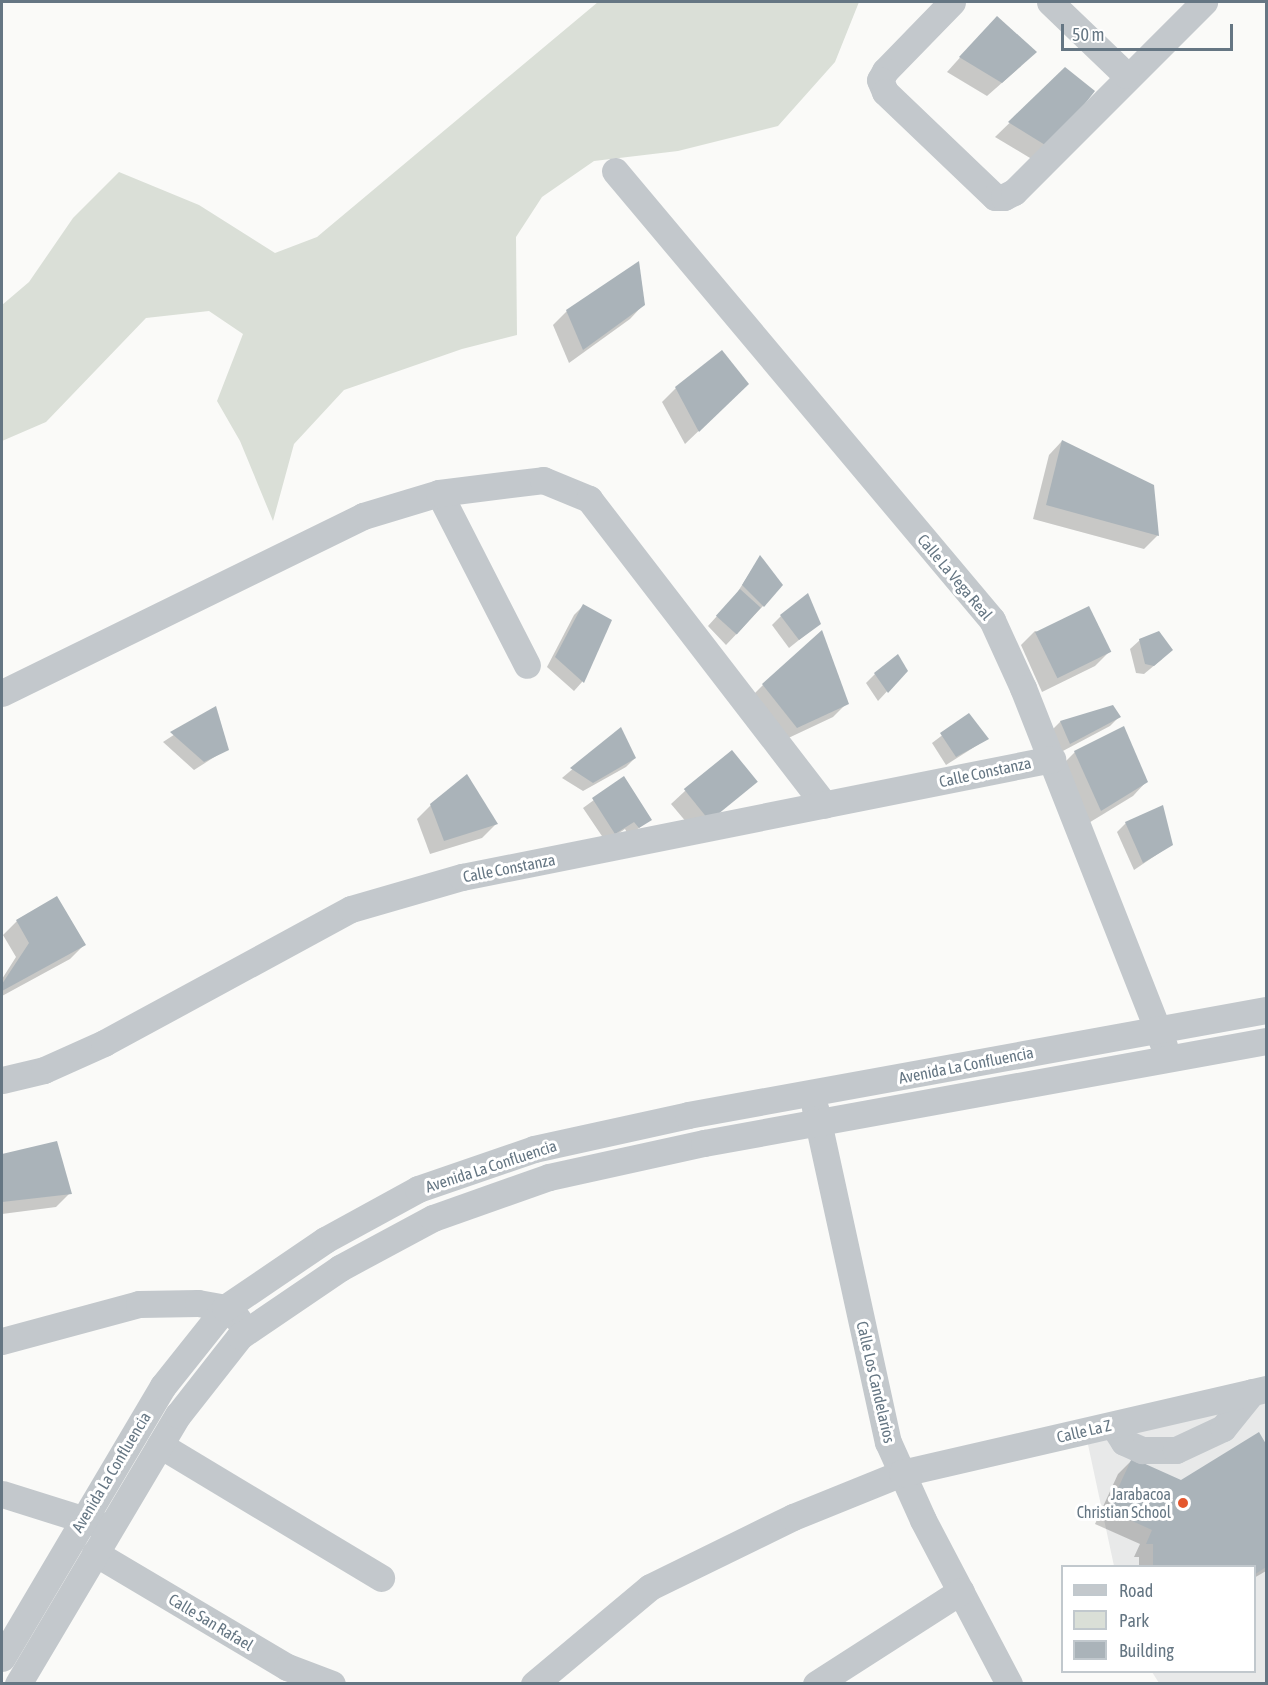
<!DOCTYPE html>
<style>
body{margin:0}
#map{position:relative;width:1268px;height:1685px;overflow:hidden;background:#fafaf8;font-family:"Asap Condensed",sans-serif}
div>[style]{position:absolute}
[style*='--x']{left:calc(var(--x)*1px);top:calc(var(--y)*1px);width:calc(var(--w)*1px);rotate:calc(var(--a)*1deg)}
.built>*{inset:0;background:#e8e9e9}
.green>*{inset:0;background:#dadfd7}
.shadow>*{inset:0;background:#0003}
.building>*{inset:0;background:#aab3b9;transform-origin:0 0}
.minor>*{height:27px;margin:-13.5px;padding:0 13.5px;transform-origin:13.5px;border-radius:13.5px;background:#c3c8cc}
.dots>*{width:16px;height:16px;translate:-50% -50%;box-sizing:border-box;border:3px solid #fff;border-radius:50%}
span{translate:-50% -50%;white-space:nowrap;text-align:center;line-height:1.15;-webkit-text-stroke:6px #fff;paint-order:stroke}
.street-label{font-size:16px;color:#657683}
.poi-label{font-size:16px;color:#657683}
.right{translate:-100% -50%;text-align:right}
.frame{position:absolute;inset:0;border:3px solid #657683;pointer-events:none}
.legend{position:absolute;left:1061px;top:1565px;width:195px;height:108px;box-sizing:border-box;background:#fff;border:2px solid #c1c8cd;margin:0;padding:8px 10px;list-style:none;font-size:18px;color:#657683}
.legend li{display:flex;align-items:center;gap:12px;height:30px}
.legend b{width:30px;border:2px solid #c1c8cd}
.scale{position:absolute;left:1061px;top:24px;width:172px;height:27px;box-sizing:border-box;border:3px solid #657683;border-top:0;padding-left:8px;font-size:18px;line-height:21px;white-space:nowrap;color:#657683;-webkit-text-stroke:4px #fff;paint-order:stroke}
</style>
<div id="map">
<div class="built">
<i style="clip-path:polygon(1266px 1399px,1266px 1683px,1159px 1683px,1152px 1672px,1254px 1672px,1254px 1566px,1114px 1566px,1087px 1440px)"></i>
</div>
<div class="green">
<i style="clip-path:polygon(598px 2px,859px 2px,835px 62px,778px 126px,678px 151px,594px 161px,542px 197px,516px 237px,517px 335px,462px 349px,344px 390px,294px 444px,273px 521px,240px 441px,217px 401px,243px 334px,209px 311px,146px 318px,46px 422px,2px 441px,2px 305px,29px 282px,73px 218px,119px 172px,199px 205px,275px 253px,317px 237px)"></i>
</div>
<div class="shadow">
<i style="clip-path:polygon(983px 32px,1021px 66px,987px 96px,947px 72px)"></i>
<i style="clip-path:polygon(1065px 69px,1049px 147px,1035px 161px,995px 137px)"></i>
<i style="clip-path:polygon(644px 304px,630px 319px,569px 363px,553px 325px,567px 311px)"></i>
<i style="clip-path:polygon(676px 388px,733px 398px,685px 444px,662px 402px)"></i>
<i style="clip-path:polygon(1062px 441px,1158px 535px,1144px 549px,1033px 519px,1049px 455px)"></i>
<i style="clip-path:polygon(760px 557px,763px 606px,726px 645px,708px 626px,735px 596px)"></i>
<i style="clip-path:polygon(583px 606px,610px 620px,582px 682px,574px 691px,547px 667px,574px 615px)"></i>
<i style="clip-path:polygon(781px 616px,819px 624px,789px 648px,772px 625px)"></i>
<i style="clip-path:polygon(1035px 631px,1109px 652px,1095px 666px,1042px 692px,1021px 645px)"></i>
<i style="clip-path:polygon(1140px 640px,1162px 659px,1144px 674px,1136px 673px,1130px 649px)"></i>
<i style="clip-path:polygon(906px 671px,878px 701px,866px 683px,875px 674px)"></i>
<i style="clip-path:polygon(763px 685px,847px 703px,833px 717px,782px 741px,749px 699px)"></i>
<i style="clip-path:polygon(1113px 707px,1119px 717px,1110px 726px,1061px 752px,1051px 731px,1060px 722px)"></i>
<i style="clip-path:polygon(215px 708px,227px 749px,194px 770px,163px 742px)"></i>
<i style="clip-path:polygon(969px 715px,987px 739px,946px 765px,932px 743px)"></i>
<i style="clip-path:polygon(620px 729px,635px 758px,626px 767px,583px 791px,562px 778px)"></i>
<i style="clip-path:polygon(1075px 752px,1146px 782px,1133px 796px,1087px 824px,1061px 766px)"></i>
<i style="clip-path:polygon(624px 778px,650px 819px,629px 836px,625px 829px,606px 842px,583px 808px)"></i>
<i style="clip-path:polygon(756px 781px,693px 830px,671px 804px,685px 791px)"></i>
<i style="clip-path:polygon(431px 805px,496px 824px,482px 838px,430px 854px,417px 819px)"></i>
<i style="clip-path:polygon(1126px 823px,1171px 845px,1134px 870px,1117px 832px)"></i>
<i style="clip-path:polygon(17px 921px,84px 945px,70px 959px,2px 996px,2px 979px,16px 957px,3px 935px)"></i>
<i style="clip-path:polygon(56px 1143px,70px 1193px,56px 1207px,2px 1214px,2px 1155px)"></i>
<i style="clip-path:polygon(1258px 1434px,1266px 1447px,1266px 1571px,1254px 1578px,1254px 1566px,1139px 1566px,1139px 1557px,1134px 1557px,1140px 1544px,1095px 1524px,1118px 1474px,1132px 1460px,1181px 1482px)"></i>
</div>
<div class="building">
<i style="clip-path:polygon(997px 16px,1037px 52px,1002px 83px,959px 57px)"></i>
<i style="clip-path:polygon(1065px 67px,1095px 91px,1050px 148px,1008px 122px)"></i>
<i style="clip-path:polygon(639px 261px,645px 305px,583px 350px,566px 310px)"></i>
<i style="clip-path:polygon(722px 350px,749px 384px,699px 432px,675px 387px)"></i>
<i style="clip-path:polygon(1062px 440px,1154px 485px,1159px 536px,1046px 505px)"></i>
<i style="clip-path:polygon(760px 555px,783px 585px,764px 607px,742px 585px)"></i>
<i style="left:740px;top:589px;width:28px;height:36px;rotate:42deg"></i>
<i style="clip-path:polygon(808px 593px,821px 624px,799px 640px,780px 615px)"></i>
<i style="clip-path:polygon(583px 604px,612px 620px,584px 683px,555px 657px)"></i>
<i style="left:1089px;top:606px;width:51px;height:60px;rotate:64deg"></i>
<i style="clip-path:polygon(822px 630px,849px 704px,797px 728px,762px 684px)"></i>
<i style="clip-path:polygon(1159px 631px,1173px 650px,1154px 666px,1145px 664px,1139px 639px)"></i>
<i style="clip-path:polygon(898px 654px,908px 671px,888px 693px,874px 673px)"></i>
<i style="clip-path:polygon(1113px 705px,1121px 717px,1070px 744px,1060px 721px)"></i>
<i style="clip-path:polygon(216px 706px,229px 750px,204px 762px,170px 732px)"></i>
<i style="clip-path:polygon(969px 713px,989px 739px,956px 757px,940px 733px)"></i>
<i style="clip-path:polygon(1124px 726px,1148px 782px,1101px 811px,1074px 751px)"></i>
<i style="clip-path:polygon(621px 727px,636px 758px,593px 783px,570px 768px)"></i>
<i style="left:732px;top:750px;width:41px;height:62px;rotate:51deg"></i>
<i style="clip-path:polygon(467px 774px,498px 824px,444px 841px,430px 804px)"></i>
<i style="clip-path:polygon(624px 776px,652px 820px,639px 828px,634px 822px,615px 834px,592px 798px)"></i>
<i style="clip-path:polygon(1163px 805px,1173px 845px,1143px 863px,1125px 822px)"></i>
<i style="clip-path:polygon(57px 896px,86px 945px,2px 991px,2px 984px,29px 943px,16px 920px)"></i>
<i style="clip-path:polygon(57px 1141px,72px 1194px,2px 1202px,2px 1154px)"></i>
<i style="clip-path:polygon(1259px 1432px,1266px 1444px,1266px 1567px,1254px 1575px,1254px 1566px,1153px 1566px,1153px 1544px,1146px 1544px,1152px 1530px,1108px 1510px,1132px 1458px,1181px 1480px)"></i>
</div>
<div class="minor">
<i style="--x:952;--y:2;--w:96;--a:134.2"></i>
<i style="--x:885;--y:71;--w:10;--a:119"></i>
<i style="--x:880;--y:80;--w:13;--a:67"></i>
<i style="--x:885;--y:92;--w:152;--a:43.7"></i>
<i style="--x:995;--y:197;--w:9;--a:0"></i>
<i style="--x:1004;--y:197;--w:11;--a:-27"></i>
<i style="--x:1014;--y:192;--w:269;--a:-45"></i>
<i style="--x:1050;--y:2;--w:105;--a:43.8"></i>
<i style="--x:615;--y:171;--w:586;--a:49.98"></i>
<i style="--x:992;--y:620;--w:75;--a:65.5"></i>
<i style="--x:1023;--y:688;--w:385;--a:68.5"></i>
<i style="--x:439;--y:493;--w:193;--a:62.9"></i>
<i style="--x:2;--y:693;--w:402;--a:-26.1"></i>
<i style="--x:363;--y:516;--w:79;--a:-16.8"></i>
<i style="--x:439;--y:493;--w:105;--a:-7.1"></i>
<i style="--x:543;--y:480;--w:50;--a:22.4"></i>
<i style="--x:589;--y:499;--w:386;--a:52.4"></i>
<i style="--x:2;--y:1080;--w:43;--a:-13.4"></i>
<i style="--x:44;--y:1070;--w:66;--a:-24.2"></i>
<i style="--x:104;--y:1043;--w:281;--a:-28.5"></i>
<i style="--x:351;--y:909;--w:116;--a:-16.1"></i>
<i style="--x:462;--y:877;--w:602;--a:-11.31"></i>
<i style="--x:815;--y:1108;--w:342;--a:77.7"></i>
<i style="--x:888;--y:1442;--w:85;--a:65.8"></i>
<i style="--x:923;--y:1520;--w:185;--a:62.3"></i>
<i style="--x:2;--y:1341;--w:142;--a:-15.1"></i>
<i style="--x:139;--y:1304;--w:59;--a:-1"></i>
<i style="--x:198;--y:1303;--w:27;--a:10"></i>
<i style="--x:225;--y:1308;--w:16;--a:40"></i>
<i style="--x:1113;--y:1425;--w:20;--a:57"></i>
<i style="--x:1124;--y:1442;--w:20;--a:24"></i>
<i style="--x:1142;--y:1450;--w:34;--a:0"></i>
<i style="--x:1176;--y:1450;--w:52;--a:-25.1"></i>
<i style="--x:1223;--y:1428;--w:46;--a:-51.1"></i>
<i style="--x:160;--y:1445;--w:258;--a:31"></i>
<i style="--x:2;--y:1494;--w:101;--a:17.4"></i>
<i style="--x:95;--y:1553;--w:223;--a:30.7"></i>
<i style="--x:287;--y:1667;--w:48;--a:20.7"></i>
<i style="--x:2;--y:1658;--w:316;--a:-59.4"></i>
<i style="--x:163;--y:1386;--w:100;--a:-51.5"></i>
<i style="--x:225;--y:1308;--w:121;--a:-34.2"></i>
<i style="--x:325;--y:1240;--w:106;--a:-28.7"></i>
<i style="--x:418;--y:1189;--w:123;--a:-19"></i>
<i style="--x:534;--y:1149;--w:158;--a:-12.4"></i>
<i style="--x:688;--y:1115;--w:587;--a:-10.3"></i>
<i style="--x:18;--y:1684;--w:313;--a:-59.3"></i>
<i style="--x:178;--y:1415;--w:100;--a:-51.9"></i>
<i style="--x:240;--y:1336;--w:121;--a:-34.2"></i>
<i style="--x:340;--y:1268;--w:106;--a:-28.3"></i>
<i style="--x:433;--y:1218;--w:123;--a:-19.5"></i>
<i style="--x:549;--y:1177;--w:159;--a:-12.4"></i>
<i style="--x:704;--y:1143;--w:571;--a:-10.29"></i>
<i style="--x:534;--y:1684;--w:151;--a:-39.9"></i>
<i style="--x:650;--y:1587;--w:159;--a:-26.1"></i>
<i style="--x:793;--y:1517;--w:118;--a:-22"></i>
<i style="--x:902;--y:1473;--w:374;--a:-13"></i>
<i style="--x:816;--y:1684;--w:172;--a:-32.7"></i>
</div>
<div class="dots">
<i style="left:1183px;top:1503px;background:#e4572e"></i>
</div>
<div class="street-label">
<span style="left:955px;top:577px;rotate:50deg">Calle La Vega Real</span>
<span style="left:985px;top:772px;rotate:-12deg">Calle Constanza</span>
<span style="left:509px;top:868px;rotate:-11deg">Calle Constanza</span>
<span style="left:966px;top:1065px;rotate:-11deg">Avenida La Confluencia</span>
<span style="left:491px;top:1166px;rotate:-18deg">Avenida La Confluencia</span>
<span style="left:876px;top:1382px;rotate:77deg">Calle Los Candelarios</span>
<span style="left:1084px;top:1431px;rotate:-13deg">Calle La Z</span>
<span style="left:111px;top:1472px;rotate:-59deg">Avenida La Confluencia</span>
<span style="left:211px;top:1622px;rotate:31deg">Calle San Rafael</span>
</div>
<div class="poi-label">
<span class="right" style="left:1171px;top:1503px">Jarabacoa<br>Christian School</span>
</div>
<div class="frame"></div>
<ul class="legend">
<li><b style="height:8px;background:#c3c8cc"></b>Road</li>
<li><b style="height:16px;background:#dadfd7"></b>Park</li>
<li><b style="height:16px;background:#aab3b9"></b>Building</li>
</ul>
<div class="scale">50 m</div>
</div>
